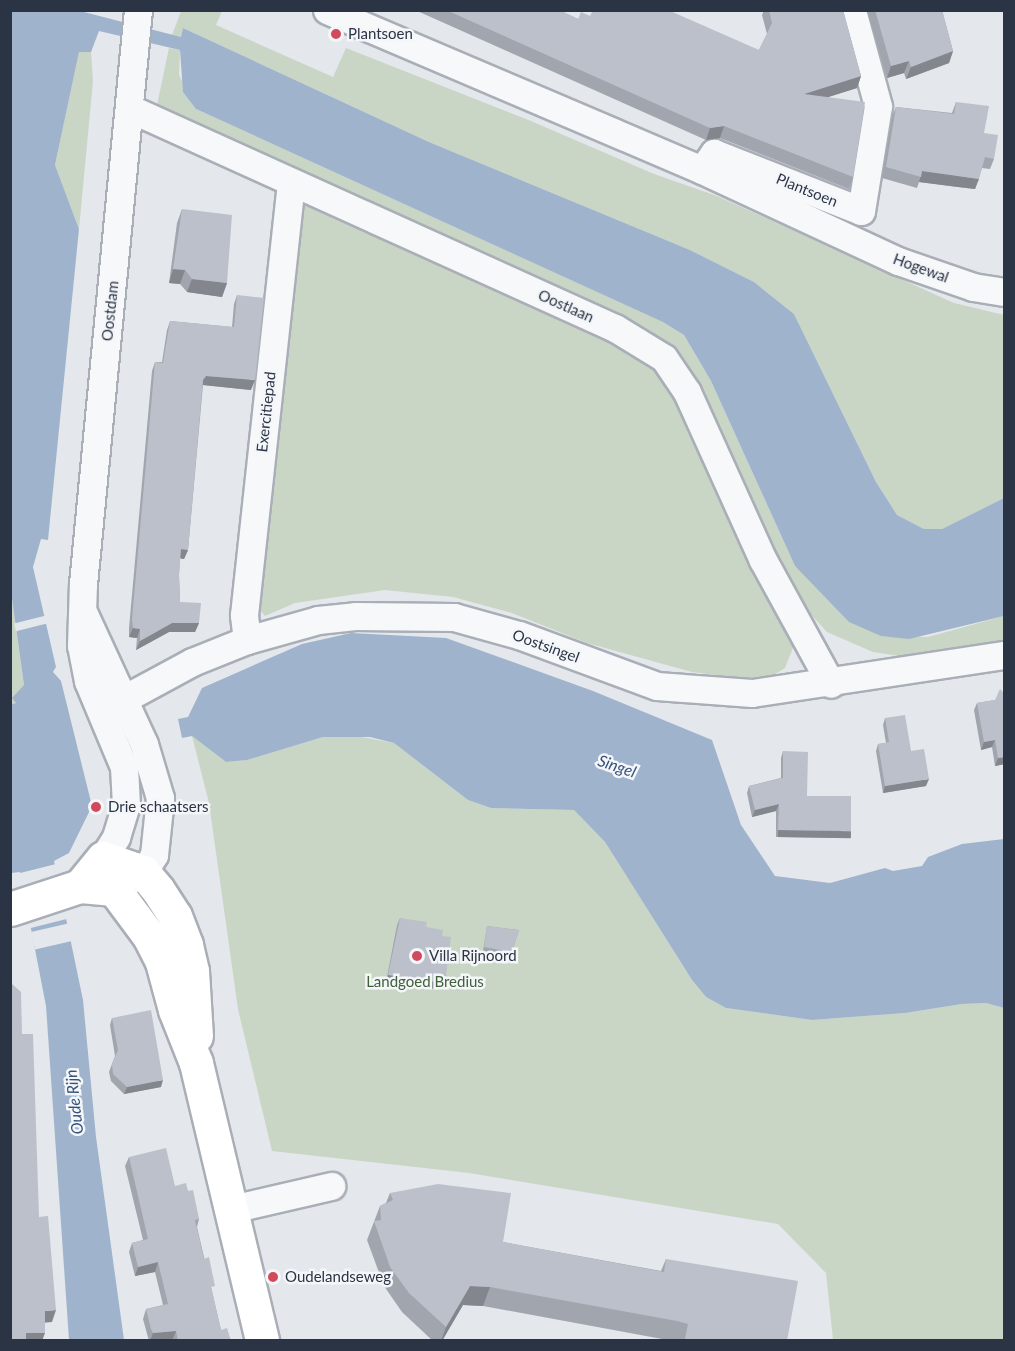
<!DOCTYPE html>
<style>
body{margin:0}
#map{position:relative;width:1015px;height:1351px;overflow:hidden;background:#e4e7ec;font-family:Lato,sans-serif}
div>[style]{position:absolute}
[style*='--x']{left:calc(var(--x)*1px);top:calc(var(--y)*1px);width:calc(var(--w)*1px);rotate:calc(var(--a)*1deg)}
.green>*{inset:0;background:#c9d6c5}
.water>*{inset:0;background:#9fb4cc}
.pier>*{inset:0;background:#e4e7ec;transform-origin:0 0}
.roads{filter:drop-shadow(2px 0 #a9aeb7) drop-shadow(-2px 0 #a9aeb7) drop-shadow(0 2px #a9aeb7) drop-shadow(0 -2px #a9aeb7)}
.minor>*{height:27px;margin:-13.5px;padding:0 13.5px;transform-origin:13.5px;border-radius:13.5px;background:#f7f8fa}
.major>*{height:33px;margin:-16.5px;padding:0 16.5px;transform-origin:16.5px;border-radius:16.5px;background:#fff}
.wall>*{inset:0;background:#a1a5ae}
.shaded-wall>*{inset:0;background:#83868d;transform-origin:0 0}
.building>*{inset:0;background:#bbc0ca}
.dots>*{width:16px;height:16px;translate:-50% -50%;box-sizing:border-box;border:3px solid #f4f6f9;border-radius:50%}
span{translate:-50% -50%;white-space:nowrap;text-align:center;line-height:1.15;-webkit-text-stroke:5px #f4f6f9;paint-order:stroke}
.poi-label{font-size:15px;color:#2b3445}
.left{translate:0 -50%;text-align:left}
.street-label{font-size:15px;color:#2b3445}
.park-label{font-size:15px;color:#3f6138}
.water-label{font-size:16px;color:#34527a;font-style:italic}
.frame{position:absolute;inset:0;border:12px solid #2b3445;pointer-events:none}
</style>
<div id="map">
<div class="green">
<i style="clip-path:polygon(181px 11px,222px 11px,216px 25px,333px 77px,346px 48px,531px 121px,654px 174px,717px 196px,954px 303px,1004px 315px,1004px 498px,942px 529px,924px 529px,897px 515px,876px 482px,794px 314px,754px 282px,690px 250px,429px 142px,183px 28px,181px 37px,172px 35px)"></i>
<i style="clip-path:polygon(169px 48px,180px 50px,179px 75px,196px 109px,664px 322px,684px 335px,711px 381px,795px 566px,881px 636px,928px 637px,1004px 616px,1004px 644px,921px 657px,899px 656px,873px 652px,827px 632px,796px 598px,678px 357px,652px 332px,157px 105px)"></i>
<i style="clip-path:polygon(79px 51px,91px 52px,93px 81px,79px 229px,55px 165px)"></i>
<i style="clip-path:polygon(306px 203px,613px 339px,662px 375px,794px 645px,785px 668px,772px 676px,738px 678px,692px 672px,587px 643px,512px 613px,453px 597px,385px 590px,295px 603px,265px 616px,260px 610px,301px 215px)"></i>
<i style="clip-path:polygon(10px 584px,24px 685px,16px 703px,11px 705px)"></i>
<i style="clip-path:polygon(351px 735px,394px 743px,468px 800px,491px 808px,574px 810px,605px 842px,692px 980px,706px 997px,726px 1008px,812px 1020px,905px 1013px,962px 1004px,986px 1003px,1004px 1008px,1004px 1340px,833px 1340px,826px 1273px,778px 1224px,469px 1173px,272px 1151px,238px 1009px,209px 803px,192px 736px,226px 762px,247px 760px,323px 737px)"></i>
</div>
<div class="water">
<i style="clip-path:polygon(11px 11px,80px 11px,181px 37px,183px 28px,429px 142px,690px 250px,754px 282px,794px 314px,876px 482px,897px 515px,924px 529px,942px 529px,1004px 498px,1004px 616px,909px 639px,881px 636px,849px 622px,795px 566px,711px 381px,684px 335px,663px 322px,196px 109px,183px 92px,180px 50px,99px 31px,91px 52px,79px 52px,55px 165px,79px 229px,48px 540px,41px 539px,33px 567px,56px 667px,53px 672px,61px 681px,92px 806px,69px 853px,54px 861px,83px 1000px,96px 1137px,124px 1340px,69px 1340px,46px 1006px,20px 872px,11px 873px,10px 705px,16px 703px,12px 698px,24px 685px,10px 584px)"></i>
<i style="clip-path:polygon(351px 633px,446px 638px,593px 691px,712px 740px,741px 825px,775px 876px,830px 883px,885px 868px,893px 871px,922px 866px,928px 857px,962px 844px,1004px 839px,1004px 1008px,986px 1003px,962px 1004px,905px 1013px,812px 1020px,726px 1008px,706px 997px,692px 980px,605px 842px,574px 810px,491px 808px,468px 800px,394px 743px,370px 737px,323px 737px,247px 760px,226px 762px,192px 736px,182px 738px,178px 719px,188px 717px,202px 688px,302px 644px)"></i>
</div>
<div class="pier">
<i style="left:48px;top:615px;width:8px;height:35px;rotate:76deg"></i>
<i style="left:56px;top:864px;width:56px;height:41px;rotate:76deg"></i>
<i style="left:70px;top:923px;width:18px;height:40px;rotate:77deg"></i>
</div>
<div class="roads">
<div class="minor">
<i style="--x:327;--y:10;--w:408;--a:23.1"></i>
<i style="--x:702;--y:170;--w:216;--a:24.9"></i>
<i style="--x:898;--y:261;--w:79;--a:19.1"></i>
<i style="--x:973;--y:287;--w:31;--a:9"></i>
<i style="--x:131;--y:109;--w:531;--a:24.35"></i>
<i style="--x:615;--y:328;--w:57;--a:31.5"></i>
<i style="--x:664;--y:358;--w:41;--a:55.9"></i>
<i style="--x:687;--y:392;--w:184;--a:65.7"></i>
<i style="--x:763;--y:560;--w:141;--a:61.3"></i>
<i style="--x:702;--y:170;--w:21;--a:-55"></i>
<i style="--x:714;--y:153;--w:158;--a:21.5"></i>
<i style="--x:861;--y:211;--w:106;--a:-80.8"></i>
<i style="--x:878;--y:106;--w:99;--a:-105.2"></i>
<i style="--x:83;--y:612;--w:145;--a:65.2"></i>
<i style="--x:144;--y:744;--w:56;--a:73.5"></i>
<i style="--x:160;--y:798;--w:57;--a:96"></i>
<i style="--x:154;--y:855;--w:20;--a:123"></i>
<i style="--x:143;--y:872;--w:34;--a:150"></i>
<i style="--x:114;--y:889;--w:33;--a:-110"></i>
<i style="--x:103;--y:858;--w:25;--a:-58"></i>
<i style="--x:116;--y:837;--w:34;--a:-73"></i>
<i style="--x:126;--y:805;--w:38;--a:-93"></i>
<i style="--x:124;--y:767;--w:93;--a:-112.7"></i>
<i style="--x:88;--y:681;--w:36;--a:-101"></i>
<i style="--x:81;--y:646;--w:62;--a:-88.2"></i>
<i style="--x:83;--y:584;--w:577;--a:-84.53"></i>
<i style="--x:247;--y:640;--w:25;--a:-97"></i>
<i style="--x:244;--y:615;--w:434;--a:-83.8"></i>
<i style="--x:107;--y:708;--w:97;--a:-28.4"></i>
<i style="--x:192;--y:662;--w:59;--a:-21.8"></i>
<i style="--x:247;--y:640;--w:74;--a:-15.7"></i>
<i style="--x:318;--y:620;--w:37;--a:-6"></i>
<i style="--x:355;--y:616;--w:99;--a:0.6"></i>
<i style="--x:454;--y:617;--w:67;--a:15.5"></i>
<i style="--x:519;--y:635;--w:147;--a:20.3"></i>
<i style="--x:657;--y:686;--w:95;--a:4.2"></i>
<i style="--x:752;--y:693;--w:255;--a:-8.6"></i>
<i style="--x:231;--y:1209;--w:103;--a:-13"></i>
</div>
<div class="major">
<i style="--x:80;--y:886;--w:36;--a:-51"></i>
<i style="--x:103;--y:858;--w:42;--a:19.3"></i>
<i style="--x:143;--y:872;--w:23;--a:50"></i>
<i style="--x:158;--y:890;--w:31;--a:57"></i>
<i style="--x:175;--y:916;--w:31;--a:69"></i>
<i style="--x:186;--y:945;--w:27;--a:77"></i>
<i style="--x:192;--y:971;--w:65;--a:86.5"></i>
<i style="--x:10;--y:909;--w:74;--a:-18.2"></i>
<i style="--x:80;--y:886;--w:34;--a:5"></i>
<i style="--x:114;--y:889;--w:59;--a:53.3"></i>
<i style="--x:149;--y:936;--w:29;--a:63"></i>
<i style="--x:162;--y:962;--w:50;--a:74.8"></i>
<i style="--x:175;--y:1010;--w:57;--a:68.4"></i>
<i style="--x:196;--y:1063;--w:285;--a:76.6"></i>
</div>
</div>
<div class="wall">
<i style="clip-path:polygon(415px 10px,559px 10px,578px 19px,590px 16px,759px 50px,767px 34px,762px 15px,764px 10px,843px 10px,861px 76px,857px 88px,828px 97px,853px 177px,849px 189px,720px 138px,706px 140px)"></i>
<i style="clip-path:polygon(867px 10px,942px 10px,953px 51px,949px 63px,906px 79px,904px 73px,887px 78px)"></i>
<i style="clip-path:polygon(956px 102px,984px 133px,994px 159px,990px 169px,982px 168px,975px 189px,919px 182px,917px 188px,882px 178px,892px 117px,896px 107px,952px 113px)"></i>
<i style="clip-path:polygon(182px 209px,227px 283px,222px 297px,187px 292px,180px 284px,169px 283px,177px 223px)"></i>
<i style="clip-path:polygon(237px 295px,251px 390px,203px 385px,188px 550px,184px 559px,180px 558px,179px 575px,180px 602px,199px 623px,195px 632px,169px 632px,136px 650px,137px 638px,129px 637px,129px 628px,152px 371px,155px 362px,162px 362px,167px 330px,170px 321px,232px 327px,234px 304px)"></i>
<i style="clip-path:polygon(1005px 694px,1005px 764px,995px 766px,992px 747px,981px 750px,974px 710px,977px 703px,995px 700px)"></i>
<i style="clip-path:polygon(885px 718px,911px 751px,926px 786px,883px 793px,876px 751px,878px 744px,886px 743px,883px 725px)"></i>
<i style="clip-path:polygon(783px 751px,807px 796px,848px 838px,776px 837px,776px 811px,752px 817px,747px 793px,749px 786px,781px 778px,781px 758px)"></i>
<i style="clip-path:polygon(400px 918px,426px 927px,442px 936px,446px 975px,443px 982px,436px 981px,433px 989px,386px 982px,397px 925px)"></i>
<i style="clip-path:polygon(487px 926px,519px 930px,511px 955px,483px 951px)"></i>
<i style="clip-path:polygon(112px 1018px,161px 1087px,124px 1094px,111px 1081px,109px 1072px,115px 1056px,110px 1025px)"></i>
<i style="clip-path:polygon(129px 1157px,175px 1186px,188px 1191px,199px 1219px,197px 1227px,221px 1330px,231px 1341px,149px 1341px,143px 1319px,146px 1309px,163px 1305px,155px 1272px,135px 1276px,129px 1252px,132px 1243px,143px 1240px,125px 1166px)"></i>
<i style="clip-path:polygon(390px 1193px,503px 1242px,661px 1271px,666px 1259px,787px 1341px,673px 1341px,483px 1306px,463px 1305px,442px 1341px,433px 1341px,402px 1312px,384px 1286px,367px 1240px,380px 1206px,386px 1203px)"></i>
</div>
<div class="shaded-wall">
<i style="clip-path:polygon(953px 51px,949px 63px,906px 79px,911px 67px)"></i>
<i style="clip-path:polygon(909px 61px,904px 73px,887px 78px,891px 66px)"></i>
<i style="clip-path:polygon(861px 76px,857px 88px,800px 106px,804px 94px)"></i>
<i style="clip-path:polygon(724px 126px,720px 138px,706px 140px,710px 128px)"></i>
<i style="clip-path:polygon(922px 171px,979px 179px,975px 189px,919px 182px)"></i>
<i style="clip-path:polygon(173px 269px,185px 270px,180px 284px,169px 283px)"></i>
<i style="clip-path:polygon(192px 279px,227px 283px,222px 297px,187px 292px)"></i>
<i style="clip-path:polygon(206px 376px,255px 380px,251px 390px,203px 385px,203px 380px)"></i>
<i style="clip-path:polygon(181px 549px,188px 550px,184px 559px,178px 558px)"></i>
<i style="clip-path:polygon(172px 623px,199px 623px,195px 632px,169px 632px,136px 650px,140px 641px)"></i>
<i style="clip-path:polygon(133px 628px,140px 629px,137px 638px,129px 637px)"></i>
<i style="clip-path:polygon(995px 740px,992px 747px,981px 750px,984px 742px)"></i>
<i style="clip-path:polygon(1005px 757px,1005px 764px,995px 766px,998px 758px)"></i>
<i style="clip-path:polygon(929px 779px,926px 786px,883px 793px,885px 786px)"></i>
<i style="clip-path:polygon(779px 804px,776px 811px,752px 817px,755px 810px)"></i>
<i style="left:778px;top:830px;width:73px;height:7px;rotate:1deg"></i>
<i style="left:388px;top:975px;width:49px;height:7px;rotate:8deg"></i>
<i style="clip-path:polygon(163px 1080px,161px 1087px,124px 1094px,127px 1087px)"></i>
<i style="clip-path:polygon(158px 1262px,155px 1272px,135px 1276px,138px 1267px)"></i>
<i style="clip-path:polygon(470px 1286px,490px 1287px,483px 1306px,463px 1305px,442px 1341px,441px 1341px,446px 1327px)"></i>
<i style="clip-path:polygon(56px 1310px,52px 1322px,41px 1323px,45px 1311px)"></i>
<i style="clip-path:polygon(176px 1331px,172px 1341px,150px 1341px,153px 1333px)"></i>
<i style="clip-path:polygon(26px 1333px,45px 1333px,42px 1341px,23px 1341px)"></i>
</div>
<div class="building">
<i style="clip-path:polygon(446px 10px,559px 10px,578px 19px,581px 12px,590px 16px,593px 10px,668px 10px,759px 50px,772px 23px,769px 10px,843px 10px,861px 76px,804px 94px,865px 102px,853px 177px,724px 126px,710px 128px)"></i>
<i style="clip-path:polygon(875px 10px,942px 10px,953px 51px,911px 67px,909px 61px,891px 66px)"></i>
<i style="clip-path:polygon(956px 102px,989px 106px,984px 133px,998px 135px,994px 159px,985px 157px,979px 179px,922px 171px,921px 177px,886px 167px,896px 107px,954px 114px)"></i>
<i style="clip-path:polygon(182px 209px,232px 215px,227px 283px,192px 279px,185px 270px,173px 269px)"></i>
<i style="clip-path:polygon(237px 295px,264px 298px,255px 380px,206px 376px,203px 380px,188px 550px,181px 549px,179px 575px,180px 602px,201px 603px,199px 623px,172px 623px,140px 641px,140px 629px,133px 628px,132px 619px,155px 362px,163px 363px,170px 321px,234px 327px)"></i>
<i style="clip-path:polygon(1000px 689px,1005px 694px,1005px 757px,998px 758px,995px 740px,984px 742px,977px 703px,995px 700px)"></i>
<i style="clip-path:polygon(905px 715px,911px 751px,924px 749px,929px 779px,885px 786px,878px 744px,889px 742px,885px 718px)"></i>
<i style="clip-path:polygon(783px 751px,808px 752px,807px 796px,851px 796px,851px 831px,778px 830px,779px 804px,755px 810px,749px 786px,783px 778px)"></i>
<i style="clip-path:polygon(400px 918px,427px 922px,426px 927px,443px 930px,442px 936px,451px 937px,446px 975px,437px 974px,436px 982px,388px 975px)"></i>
<i style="clip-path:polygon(487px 926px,519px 930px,512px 952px,484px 947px)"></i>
<i style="clip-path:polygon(10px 982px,21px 992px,22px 1034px,33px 1034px,39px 1217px,48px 1216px,56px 1310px,45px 1311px,45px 1333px,26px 1333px,26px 1341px,10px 1341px)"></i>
<i style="clip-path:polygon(151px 1010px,163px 1080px,127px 1087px,113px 1074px,112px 1064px,118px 1050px,112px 1018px)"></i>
<i style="clip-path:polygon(166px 1148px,175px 1186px,186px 1183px,188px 1191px,193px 1190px,199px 1219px,195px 1220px,204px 1259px,209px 1257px,212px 1272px,215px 1286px,211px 1287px,221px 1330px,227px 1328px,231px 1341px,178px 1341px,176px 1331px,153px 1333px,151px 1329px,146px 1309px,168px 1304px,158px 1262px,138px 1267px,132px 1243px,148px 1239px,129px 1157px)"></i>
<i style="clip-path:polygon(438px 1184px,511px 1193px,503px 1242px,664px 1272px,666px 1259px,798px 1281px,787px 1341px,692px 1341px,685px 1339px,688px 1324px,677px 1321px,490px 1287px,470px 1286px,446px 1327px,409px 1293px,390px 1267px,374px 1221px,381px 1220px,380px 1206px,393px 1200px,390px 1193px)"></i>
</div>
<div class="dots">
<i style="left:336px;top:34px;background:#d1495b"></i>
<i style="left:96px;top:807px;background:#d1495b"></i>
<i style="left:417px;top:956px;background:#d1495b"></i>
<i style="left:273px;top:1277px;background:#d1495b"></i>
</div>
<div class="poi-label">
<span class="left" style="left:348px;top:34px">Plantsoen</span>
<span class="left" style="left:108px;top:807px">Drie schaatsers</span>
<span class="left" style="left:429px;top:956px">Villa Rijnoord</span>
<span class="left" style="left:285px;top:1277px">Oudelandseweg</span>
</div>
<div class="street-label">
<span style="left:807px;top:190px;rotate:22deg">Plantsoen</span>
<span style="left:921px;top:268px;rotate:20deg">Hogewal</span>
<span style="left:566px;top:306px;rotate:24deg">Oostlaan</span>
<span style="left:110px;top:311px;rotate:-84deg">Oostdam</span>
<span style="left:266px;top:412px;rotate:-84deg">Exercitiepad</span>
<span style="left:546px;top:646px;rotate:20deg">Oostsingel</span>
</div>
<div class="park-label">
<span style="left:425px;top:982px">Landgoed Bredius</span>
</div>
<div class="water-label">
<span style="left:617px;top:766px;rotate:19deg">Singel</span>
<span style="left:74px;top:1102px;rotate:-96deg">Oude Rijn</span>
</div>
<div class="frame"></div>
</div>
